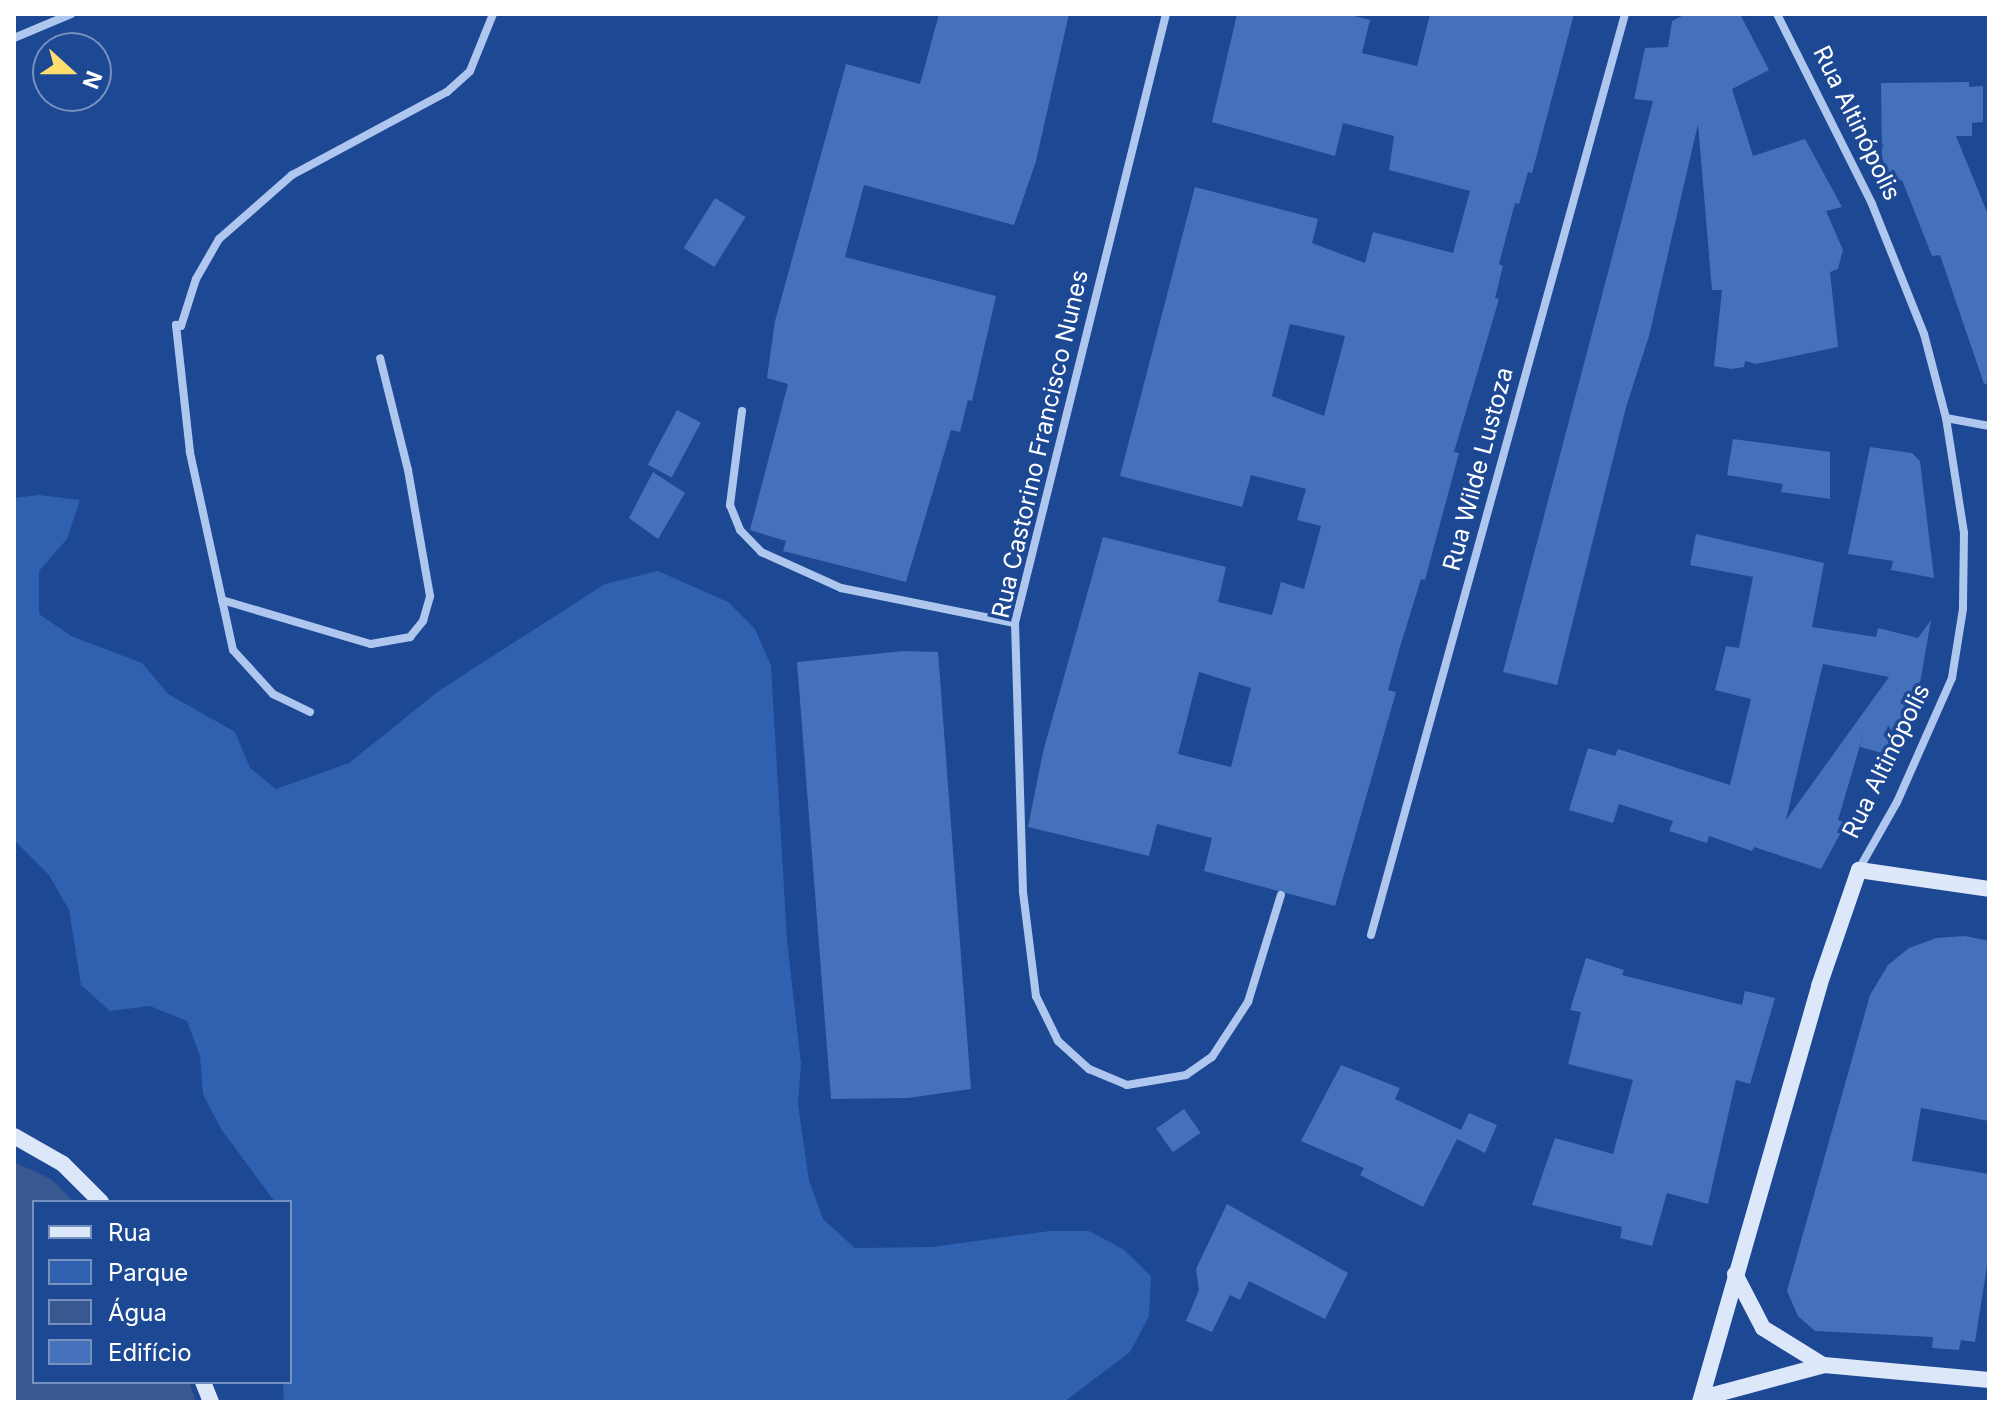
<!DOCTYPE html>
<meta charset="utf-8">
<style>
body{margin:0}
#map{position:relative;width:2003px;height:1416px;overflow:hidden;background:#1d4893;font-family:Inter,sans-serif}
div>[style]{position:absolute}
[style*='--x']{left:calc(var(--x)*1px);top:calc(var(--y)*1px);width:calc(var(--w)*1px);rotate:calc(var(--a)*1deg)}
.green>*{inset:0;background:#3061b1}
.water>*{inset:0;background:#39588f}
.building>*{inset:0;background:#4571ba;transform-origin:0 0}
.street>*{height:8px;margin:-4px;padding:0 4px;transform-origin:4px;border-radius:4px;background:#afc7ef}
.secondary>*{height:16px;margin:-8px;padding:0 8px;transform-origin:8px;border-radius:8px;background:#dce7fa}
span{translate:-50% -50%;white-space:nowrap;text-align:center;line-height:1.15;-webkit-text-stroke:7px #1d4893;paint-order:stroke}
.street-label{font-size:24px;color:#fff}
.frame{position:absolute;inset:0;border:16px solid #fff;pointer-events:none}
.legend{position:absolute;left:32px;top:1200px;width:260px;height:184px;box-sizing:border-box;background:#1d4893;border:2px solid #7791be;margin:0;padding:10px 14px;list-style:none;font-size:24px;color:#fff}
.legend li{display:flex;align-items:center;gap:16px;height:40px}
.legend b{width:40px;border:2px solid #7791be}
.north{position:absolute;left:32px;top:32px;width:80px;height:80px;box-sizing:border-box;background:#1d4893;border:2px solid #7791be;border-radius:50%;rotate:111deg;font-size:22px;font-weight:700;line-height:32px;text-align:center;color:#fff}
.north::after{content:'';display:block;margin:auto;width:28px;height:36px;background:#fedf6e;clip-path:polygon(50% 0,100% 100%,50% 72%,0 100%)}
</style>
<div id="map">
<div class="green">
<i style="clip-path:polygon(39px 495px,80px 500px,67px 539px,39px 571px,39px 614px,71px 636px,142px 663px,168px 694px,235px 732px,250px 768px,276px 789px,349px 763px,440px 690px,605px 584px,658px 571px,728px 602px,755px 629px,771px 666px,787px 940px,801px 1064px,798px 1104px,809px 1181px,823px 1219px,855px 1248px,932px 1247px,1050px 1231px,1089px 1231px,1123px 1249px,1151px 1276px,1149px 1316px,1130px 1352px,1064px 1402px,284px 1402px,283px 1382px,290px 1382px,290px 1202px,275px 1202px,221px 1129px,203px 1094px,200px 1056px,187px 1021px,150px 1006px,110px 1011px,81px 985px,69px 910px,49px 875px,14px 840px,14px 498px)"></i>
</div>
<div class="water">
<i style="clip-path:polygon(14px 1162px,51px 1179px,74px 1202px,34px 1202px,34px 1382px,189px 1382px,196px 1402px,14px 1402px)"></i>
</div>
<div class="building">
<i style="clip-path:polygon(939px 14px,1069px 14px,1036px 161px,1014px 225px,864px 185px,845px 257px,996px 296px,972px 401px,968px 400px,960px 432px,951px 430px,906px 582px,783px 551px,786px 541px,750px 530px,788px 384px,767px 378px,775px 321px,846px 64px,920px 84px)"></i>
<i style="clip-path:polygon(evenodd,1237px 14px,1347px 14px,1370px 20px,1362px 53px,1417px 66px,1430px 14px,1574px 14px,1532px 173px,1528px 172px,1519px 204px,1515px 203px,1499px 264px,1503px 266px,1495px 298px,1499px 299px,1454px 452px,1459px 453px,1425px 580px,1421px 579px,1400px 647px,1388px 690px,1396px 692px,1335px 906px,1204px 871px,1212px 838px,1157px 824px,1149px 856px,1028px 827px,1043px 752px,1103px 537px,1226px 567px,1218px 602px,1272px 615px,1281px 582px,1304px 589px,1321px 526px,1297px 520px,1306px 489px,1251px 475px,1242px 507px,1120px 476px,1195px 187px,1318px 219px,1312px 243px,1365px 263px,1373px 232px,1453px 253px,1470px 191px,1389px 170px,1394px 136px,1343px 123px,1335px 156px,1212px 122px,1237px 14px,1290px 324px,1345px 336px,1324px 416px,1272px 396px,1290px 324px,1237px 14px,1199px 672px,1251px 688px,1231px 767px,1178px 754px,1199px 672px)"></i>
<i style="clip-path:polygon(1686px 14px,1740px 14px,1769px 70px,1732px 89px,1753px 156px,1805px 139px,1842px 207px,1826px 211px,1843px 250px,1838px 269px,1830px 272px,1838px 347px,1756px 364px,1745px 361px,1744px 367px,1731px 369px,1714px 366px,1722px 290px,1712px 290px,1698px 124px,1649px 336px,1626px 407px,1557px 685px,1503px 672px,1653px 101px,1634px 99px,1645px 48px,1668px 47px,1672px 21px)"></i>
<i style="clip-path:polygon(1969px 82px,1969px 87px,1983px 86px,1983px 122px,1972px 123px,1972px 136px,1956px 136px,1989px 217px,1989px 383px,1984px 384px,1940px 255px,1932px 256px,1902px 180px,1893px 183px,1882px 158px,1881px 83px)"></i>
<i style="left:715px;top:198px;width:36px;height:59px;rotate:32deg"></i>
<i style="left:677px;top:410px;width:27px;height:62px;rotate:28deg"></i>
<i style="clip-path:polygon(1733px 439px,1830px 452px,1830px 499px,1781px 492px,1783px 484px,1727px 475px)"></i>
<i style="clip-path:polygon(1870px 447px,1912px 453px,1920px 461px,1934px 578px,1891px 570px,1893px 561px,1848px 554px)"></i>
<i style="clip-path:polygon(653px 472px,685px 493px,658px 539px,629px 518px)"></i>
<i style="clip-path:polygon(evenodd,1696px 534px,1824px 563px,1812px 627px,1876px 637px,1878px 628px,1918px 638px,1931px 620px,1920px 683px,1886px 754px,1860px 747px,1864px 732px,1838px 820px,1846px 823px,1821px 869px,1754px 847px,1752px 851px,1709px 836px,1707px 843px,1669px 831px,1673px 821px,1619px 804px,1613px 823px,1569px 810px,1588px 748px,1615px 756px,1618px 749px,1730px 785px,1751px 699px,1715px 690px,1726px 646px,1739px 648px,1753px 577px,1690px 565px,1696px 534px,1823px 664px,1889px 677px,1786px 820px,1803px 747px,1823px 664px)"></i>
<i style="clip-path:polygon(904px 651px,938px 652px,971px 1089px,908px 1098px,831px 1099px,797px 662px)"></i>
<i style="clip-path:polygon(1965px 936px,1989px 941px,1989px 1121px,1921px 1108px,1912px 1161px,1989px 1174px,1989px 1253px,1975px 1342px,1961px 1340px,1959px 1350px,1932px 1348px,1933px 1337px,1815px 1331px,1798px 1316px,1787px 1291px,1870px 995px,1888px 965px,1909px 948px,1936px 938px)"></i>
<i style="clip-path:polygon(1586px 958px,1624px 970px,1622px 975px,1742px 1005px,1745px 991px,1775px 998px,1750px 1084px,1736px 1080px,1708px 1204px,1667px 1193px,1652px 1246px,1620px 1238px,1622px 1227px,1532px 1205px,1555px 1138px,1613px 1154px,1633px 1080px,1568px 1064px,1581px 1012px,1570px 1010px)"></i>
<i style="clip-path:polygon(1341px 1065px,1400px 1088px,1395px 1099px,1461px 1130px,1469px 1113px,1497px 1125px,1485px 1153px,1457px 1139px,1423px 1207px,1360px 1175px,1364px 1168px,1301px 1141px)"></i>
<i style="left:1184px;top:1109px;width:29px;height:34px;rotate:55deg"></i>
<i style="clip-path:polygon(1227px 1204px,1348px 1273px,1325px 1319px,1249px 1281px,1240px 1300px,1230px 1295px,1212px 1332px,1186px 1321px,1199px 1290px,1196px 1269px)"></i>
</div>
<div class="street">
<i style="--x:1166;--y:14;--w:627;--a:103.93"></i>
<i style="--x:1015;--y:623;--w:269;--a:88.3"></i>
<i style="--x:1023;--y:892;--w:105;--a:82.9"></i>
<i style="--x:1036;--y:996;--w:50;--a:63.9"></i>
<i style="--x:1058;--y:1041;--w:42;--a:42.1"></i>
<i style="--x:1089;--y:1069;--w:41;--a:22.8"></i>
<i style="--x:1127;--y:1085;--w:60;--a:-9.6"></i>
<i style="--x:1186;--y:1075;--w:32;--a:-35"></i>
<i style="--x:1212;--y:1057;--w:66;--a:-56.8"></i>
<i style="--x:1248;--y:1002;--w:112;--a:-72.9"></i>
<i style="--x:1777;--y:14;--w:212;--a:63.4"></i>
<i style="--x:1872;--y:204;--w:140;--a:68.2"></i>
<i style="--x:1924;--y:334;--w:87;--a:75.3"></i>
<i style="--x:1946;--y:418;--w:116;--a:81.1"></i>
<i style="--x:1964;--y:533;--w:76;--a:90.8"></i>
<i style="--x:1963;--y:609;--w:70;--a:99.1"></i>
<i style="--x:1952;--y:678;--w:136;--a:113.9"></i>
<i style="--x:1897;--y:802;--w:77;--a:119.6"></i>
<i style="--x:14;--y:38;--w:62;--a:-22.8"></i>
<i style="--x:742;--y:411;--w:95;--a:97.3"></i>
<i style="--x:730;--y:505;--w:27;--a:68"></i>
<i style="--x:740;--y:530;--w:30;--a:46"></i>
<i style="--x:761;--y:552;--w:88;--a:24.2"></i>
<i style="--x:841;--y:588;--w:177;--a:11.4"></i>
<i style="--x:1946;--y:418;--w:44;--a:10.5"></i>
<i style="--x:222;--y:600;--w:155;--a:16.5"></i>
<i style="--x:371;--y:644;--w:40;--a:-10"></i>
<i style="--x:410;--y:637;--w:21;--a:-51"></i>
<i style="--x:423;--y:621;--w:26;--a:-74"></i>
<i style="--x:430;--y:596;--w:128;--a:-99.9"></i>
<i style="--x:408;--y:470;--w:115;--a:-104"></i>
<i style="--x:310;--y:712;--w:41;--a:-154.1"></i>
<i style="--x:273;--y:694;--w:59;--a:-132.3"></i>
<i style="--x:233;--y:650;--w:203;--a:-102.3"></i>
<i style="--x:190;--y:452;--w:128;--a:-96.3"></i>
<i style="--x:176;--y:325;--w:5;--a:11"></i>
<i style="--x:181;--y:326;--w:49;--a:-72.3"></i>
<i style="--x:196;--y:279;--w:46;--a:-60.1"></i>
<i style="--x:219;--y:239;--w:97;--a:-41.2"></i>
<i style="--x:292;--y:175;--w:176;--a:-28.2"></i>
<i style="--x:447;--y:92;--w:31;--a:-42"></i>
<i style="--x:470;--y:71;--w:61;--a:-68"></i>
<i style="--x:1371;--y:935;--w:955;--a:-74.58"></i>
</div>
<div class="secondary">
<i style="--x:14;--y:1136;--w:56;--a:29.7"></i>
<i style="--x:63;--y:1164;--w:54;--a:45"></i>
<i style="--x:1735;--y:1274;--w:61;--a:62.6"></i>
<i style="--x:1763;--y:1328;--w:70;--a:31.7"></i>
<i style="--x:203;--y:1382;--w:22;--a:68"></i>
<i style="--x:1702;--y:1398;--w:126;--a:-15.1"></i>
<i style="--x:1824;--y:1365;--w:166;--a:5.2"></i>
<i style="--x:1700;--y:1402;--w:433;--a:-74"></i>
<i style="--x:1819;--y:986;--w:123;--a:-71"></i>
<i style="--x:1859;--y:870;--w:131;--a:8.3"></i>
</div>
<div class="street-label">
<span style="left:1857px;top:123px;rotate:64deg">Rua Altinópolis</span>
<span style="left:1040px;top:444px;rotate:-77deg">Rua Castorino Francisco Nunes</span>
<span style="left:1478px;top:469px;rotate:-75deg">Rua Wilde Lustoza</span>
<span style="left:1886px;top:761px;rotate:-64deg">Rua Altinópolis</span>
</div>
<div class="frame"></div>
<ul class="legend">
<li><b style="height:10px;background:#dce7fa"></b>Rua</li>
<li><b style="height:22px;background:#3061b1"></b>Parque</li>
<li><b style="height:22px;background:#39588f"></b>Água</li>
<li><b style="height:22px;background:#4571ba"></b>Edifício</li>
</ul>
<div class="north">N</div>
</div>
